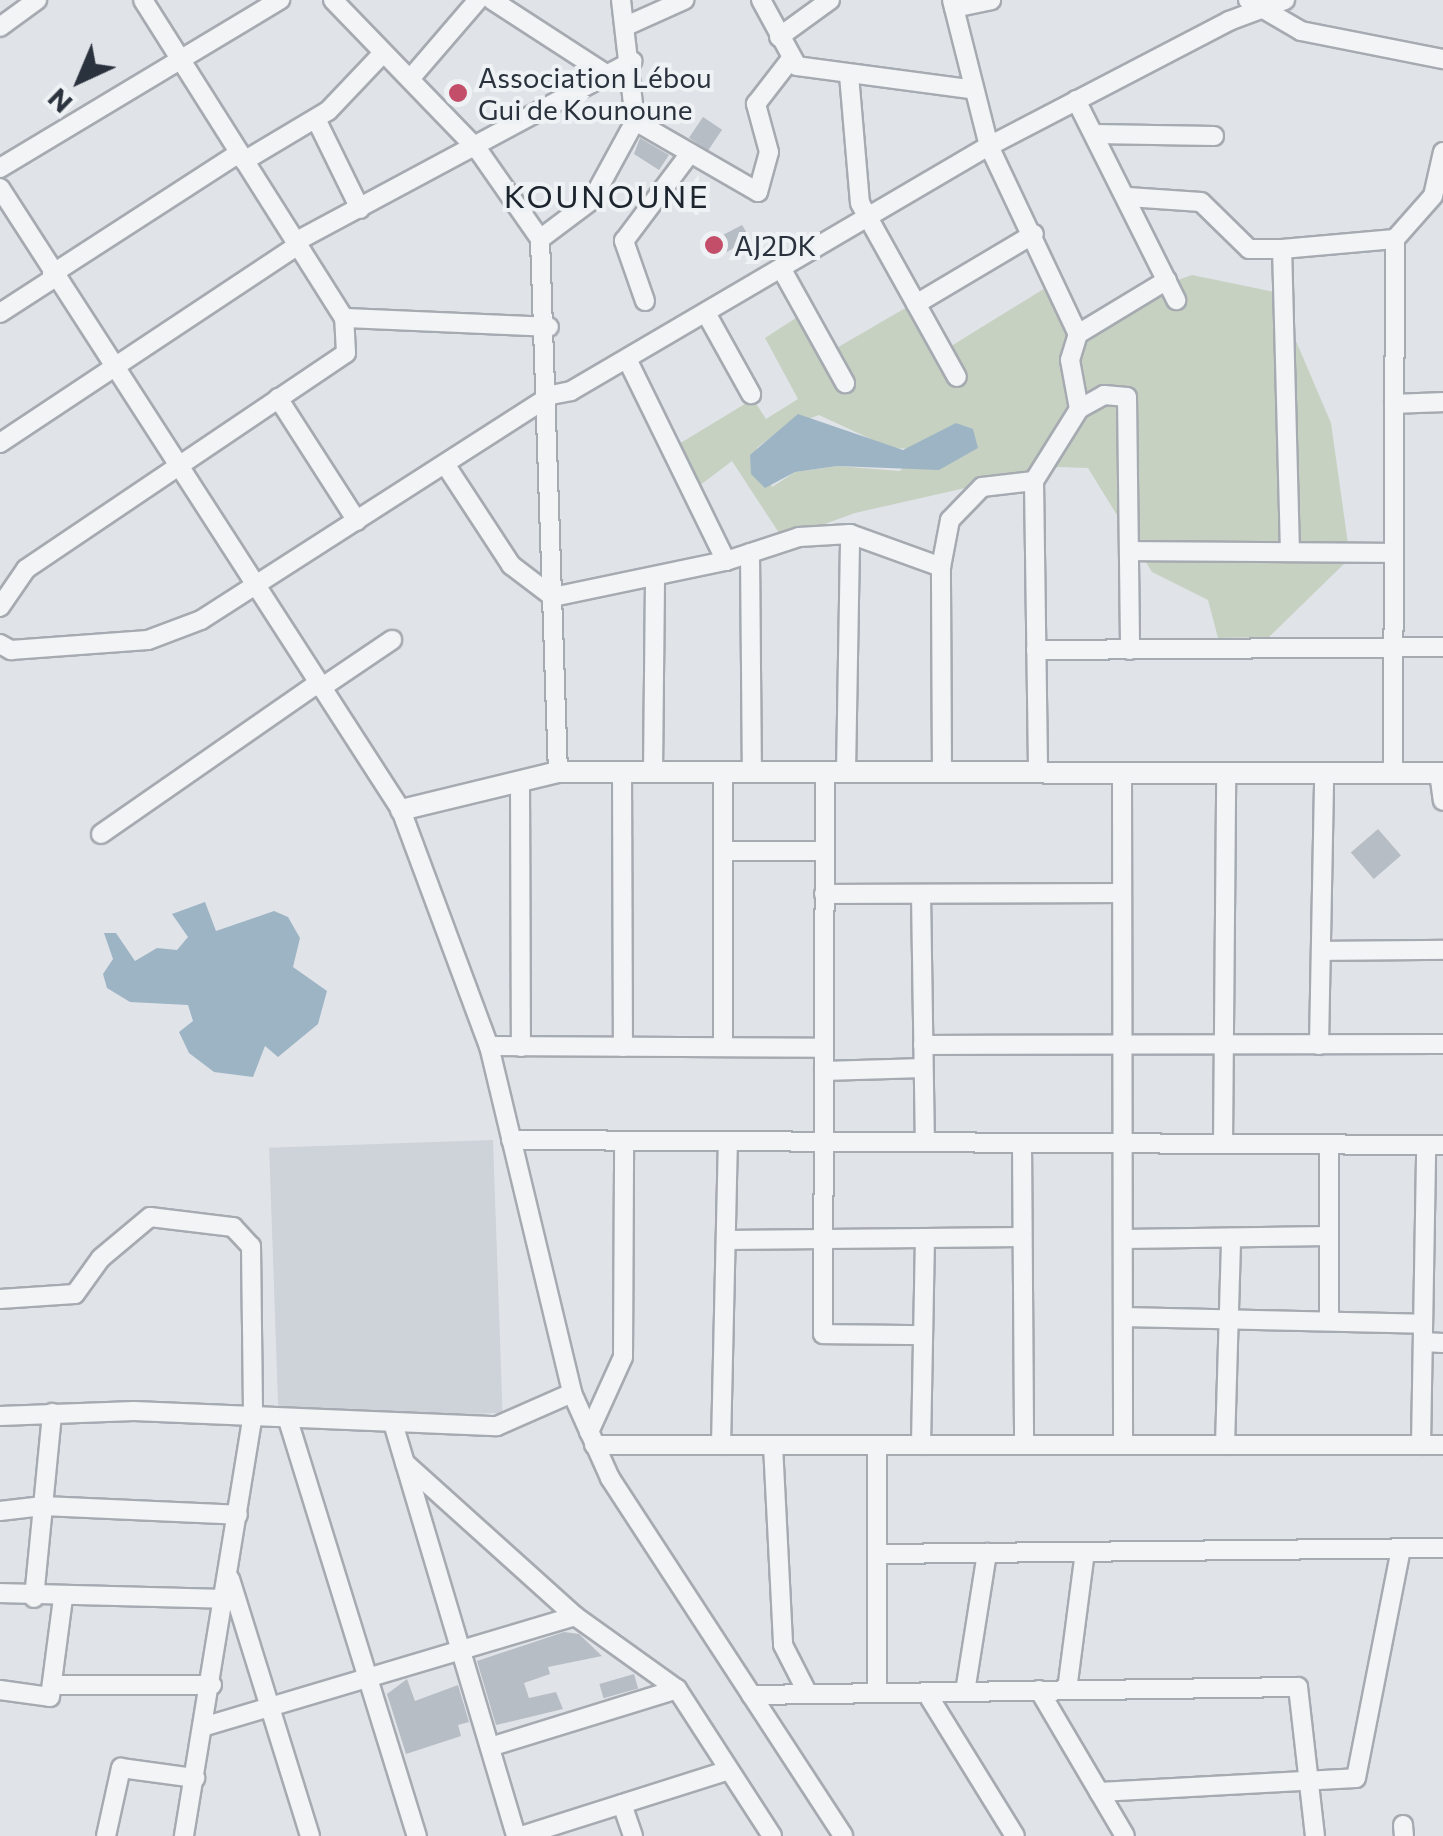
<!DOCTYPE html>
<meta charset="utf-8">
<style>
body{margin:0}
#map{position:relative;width:1443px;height:1836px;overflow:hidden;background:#e0e3e8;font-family:Commissioner,sans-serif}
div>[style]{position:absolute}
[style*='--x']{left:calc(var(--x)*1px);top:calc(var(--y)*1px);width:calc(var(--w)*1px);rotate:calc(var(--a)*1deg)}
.built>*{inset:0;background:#ced3d9;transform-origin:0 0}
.green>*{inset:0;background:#c6d1c1}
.water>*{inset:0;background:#9db4c5}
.building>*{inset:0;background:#b7bdc4;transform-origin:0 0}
.roads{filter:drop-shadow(2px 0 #a6aab1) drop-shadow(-2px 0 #a6aab1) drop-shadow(0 2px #a6aab1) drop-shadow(0 -2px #a6aab1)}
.minor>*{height:18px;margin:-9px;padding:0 9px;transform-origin:9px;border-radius:9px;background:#f2f4f6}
.tertiary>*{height:20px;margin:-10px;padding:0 10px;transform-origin:10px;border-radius:10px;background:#f2f4f6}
.dots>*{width:28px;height:28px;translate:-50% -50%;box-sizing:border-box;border:5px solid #eff2f5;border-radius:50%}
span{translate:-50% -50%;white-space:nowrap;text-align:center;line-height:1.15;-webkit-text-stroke:8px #eff2f5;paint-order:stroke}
.poi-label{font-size:28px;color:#2a323d}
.left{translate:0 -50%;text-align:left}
.quarter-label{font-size:32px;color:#1c242e;letter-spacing:2.5px}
.north{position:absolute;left:30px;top:30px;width:100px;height:100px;-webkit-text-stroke:8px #eff2f5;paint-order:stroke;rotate:224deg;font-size:28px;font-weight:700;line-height:40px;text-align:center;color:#2a323d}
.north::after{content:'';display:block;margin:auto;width:35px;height:45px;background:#2a323d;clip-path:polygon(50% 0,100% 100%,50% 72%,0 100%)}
</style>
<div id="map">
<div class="built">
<i style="left:493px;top:1140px;width:273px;height:224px;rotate:88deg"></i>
</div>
<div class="green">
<i style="clip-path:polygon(evenodd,1192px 275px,1275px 292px,1331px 423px,1350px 558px,1269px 637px,1218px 638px,1208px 600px,1152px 572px,1088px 468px,1058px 467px,855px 513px,783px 539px,732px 461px,699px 486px,679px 444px,753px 399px,766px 419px,798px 399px,765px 338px,799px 316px,821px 357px,921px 299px,948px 348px,1047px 287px,1071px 344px,1136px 295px,1192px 275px,819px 415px,890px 448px,917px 449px,929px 438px,900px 471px,837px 466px,795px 472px,772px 487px,757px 448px,783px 428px,819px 415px)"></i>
</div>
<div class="water">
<i style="clip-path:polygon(798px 414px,903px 450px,956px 423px,973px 429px,978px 448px,939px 470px,837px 466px,795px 472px,765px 488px,751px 474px,750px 455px)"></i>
<i style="clip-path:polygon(205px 902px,216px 931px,274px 911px,288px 917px,300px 938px,293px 967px,327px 991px,318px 1024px,278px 1057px,265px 1046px,253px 1077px,214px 1072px,189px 1053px,179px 1032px,193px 1021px,188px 1005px,130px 1002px,107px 988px,103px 974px,113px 959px,104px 933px,116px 933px,135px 961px,157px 948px,177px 950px,188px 937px,172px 914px)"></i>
</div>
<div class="building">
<i style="left:703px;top:117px;width:23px;height:25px;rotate:34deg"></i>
<i style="clip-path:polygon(640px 138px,669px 155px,659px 170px,634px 154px)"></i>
<i style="clip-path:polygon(742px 225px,750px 238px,727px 252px,721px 236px)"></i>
<i style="left:1378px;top:829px;width:35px;height:36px;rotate:49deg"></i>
<i style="clip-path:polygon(564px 1632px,579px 1634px,602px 1656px,548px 1667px,550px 1674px,524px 1683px,529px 1698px,556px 1692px,563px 1709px,496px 1725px,477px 1661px)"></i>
<i style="left:634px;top:1674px;width:15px;height:36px;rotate:74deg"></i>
<i style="clip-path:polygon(407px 1679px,415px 1701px,458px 1685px,469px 1722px,458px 1725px,461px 1736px,406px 1754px,387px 1694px)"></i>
</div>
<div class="roads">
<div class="minor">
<i style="--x:333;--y:0;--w:209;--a:46"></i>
<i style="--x:478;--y:150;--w:108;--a:55.1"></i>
<i style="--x:540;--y:239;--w:533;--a:88.07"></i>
<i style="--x:492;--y:0;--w:136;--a:33"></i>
<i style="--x:761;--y:0;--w:75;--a:61.4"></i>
<i style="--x:797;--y:66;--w:175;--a:7.6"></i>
<i style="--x:952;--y:0;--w:151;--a:75.8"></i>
<i style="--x:989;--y:146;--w:208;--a:64.7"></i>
<i style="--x:1248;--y:0;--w:61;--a:30.3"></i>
<i style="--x:1301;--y:31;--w:145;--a:11.2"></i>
<i style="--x:954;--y:8;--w:38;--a:-12"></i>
<i style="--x:626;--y:26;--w:64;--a:-24.1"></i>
<i style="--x:0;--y:27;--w:46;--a:-36.1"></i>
<i style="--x:779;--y:37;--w:63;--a:-36"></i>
<i style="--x:849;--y:75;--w:128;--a:85.1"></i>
<i style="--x:860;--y:203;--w:199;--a:60.9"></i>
<i style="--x:410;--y:79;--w:104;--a:-49.3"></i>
<i style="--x:1076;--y:100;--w:224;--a:63.4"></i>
<i style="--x:316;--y:119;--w:100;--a:63.9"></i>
<i style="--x:635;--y:121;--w:142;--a:30"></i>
<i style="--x:758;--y:192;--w:41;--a:-74.6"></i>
<i style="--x:769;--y:152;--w:50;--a:-105.2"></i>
<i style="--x:756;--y:104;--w:56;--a:-52.3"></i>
<i style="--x:1094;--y:134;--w:120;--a:1"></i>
<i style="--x:244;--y:161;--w:98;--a:-30.8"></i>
<i style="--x:328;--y:111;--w:80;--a:-46.5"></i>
<i style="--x:0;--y:168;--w:327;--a:-31"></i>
<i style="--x:0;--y:188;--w:740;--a:57.19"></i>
<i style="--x:401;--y:810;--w:252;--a:69.6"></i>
<i style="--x:489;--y:1046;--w:357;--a:76.5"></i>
<i style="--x:572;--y:1393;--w:93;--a:65.9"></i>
<i style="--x:610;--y:1478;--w:427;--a:56.9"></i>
<i style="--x:1128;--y:197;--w:73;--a:3.9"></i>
<i style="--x:1201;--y:202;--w:67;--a:44.4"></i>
<i style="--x:1249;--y:249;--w:33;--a:0"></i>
<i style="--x:540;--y:239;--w:65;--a:-36.9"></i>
<i style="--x:592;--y:200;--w:90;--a:-61.4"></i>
<i style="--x:635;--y:121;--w:122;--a:-96.6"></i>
<i style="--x:295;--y:242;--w:383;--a:-28.2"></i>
<i style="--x:781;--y:268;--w:132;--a:60.9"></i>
<i style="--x:52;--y:274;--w:223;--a:-32.9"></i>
<i style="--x:645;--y:301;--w:64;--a:-109.3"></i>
<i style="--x:624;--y:241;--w:110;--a:-53.1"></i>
<i style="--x:916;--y:304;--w:137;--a:-30.7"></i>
<i style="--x:0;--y:313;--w:64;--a:-32.9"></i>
<i style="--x:706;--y:313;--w:93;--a:60.9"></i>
<i style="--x:344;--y:318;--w:205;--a:2.5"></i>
<i style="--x:627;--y:359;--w:225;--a:63.9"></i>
<i style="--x:278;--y:398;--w:146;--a:57.3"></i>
<i style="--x:1394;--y:404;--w:49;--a:-2.3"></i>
<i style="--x:1079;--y:409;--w:50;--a:-100.4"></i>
<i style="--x:1070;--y:360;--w:27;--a:-73"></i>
<i style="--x:1078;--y:334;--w:104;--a:-31.2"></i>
<i style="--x:0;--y:443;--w:358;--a:-33.6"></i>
<i style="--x:445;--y:464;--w:121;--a:56.8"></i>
<i style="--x:511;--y:565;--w:53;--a:37.3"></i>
<i style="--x:553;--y:597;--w:177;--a:-11.8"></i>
<i style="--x:726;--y:561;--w:77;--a:-18.2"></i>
<i style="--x:799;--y:537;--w:51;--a:-3.4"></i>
<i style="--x:850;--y:534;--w:97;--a:19.9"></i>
<i style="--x:1034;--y:481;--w:292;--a:89.2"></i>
<i style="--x:1129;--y:551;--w:265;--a:0.4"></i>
<i style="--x:1290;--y:552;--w:303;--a:-91.5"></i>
<i style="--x:1282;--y:249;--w:113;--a:-5.1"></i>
<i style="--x:1395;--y:239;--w:57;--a:-48.5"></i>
<i style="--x:1433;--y:196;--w:45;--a:-77.2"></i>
<i style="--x:750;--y:553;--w:219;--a:89.5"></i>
<i style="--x:0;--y:607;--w:46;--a:-55.6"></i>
<i style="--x:26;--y:569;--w:386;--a:-34"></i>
<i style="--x:346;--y:353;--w:35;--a:-93"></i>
<i style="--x:344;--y:318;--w:376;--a:-122.3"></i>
<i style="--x:0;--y:644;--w:13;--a:29"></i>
<i style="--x:11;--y:650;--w:137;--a:-4.2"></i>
<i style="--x:148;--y:640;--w:57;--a:-20.7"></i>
<i style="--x:201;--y:620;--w:416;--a:-32.7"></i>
<i style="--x:551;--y:395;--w:20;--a:-11"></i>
<i style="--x:571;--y:391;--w:485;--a:-30.4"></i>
<i style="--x:989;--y:146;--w:271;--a:-27.5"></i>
<i style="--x:1229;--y:21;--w:60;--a:-20.6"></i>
<i style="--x:1036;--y:650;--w:407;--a:-0.4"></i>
<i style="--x:321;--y:688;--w:86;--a:-34.1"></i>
<i style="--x:622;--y:772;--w:275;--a:89.8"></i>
<i style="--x:653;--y:772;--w:193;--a:-89.4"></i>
<i style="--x:825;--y:772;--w:562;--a:90.2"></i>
<i style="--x:823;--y:1334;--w:100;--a:0.6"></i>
<i style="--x:846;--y:772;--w:238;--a:-89"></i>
<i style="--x:942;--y:773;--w:206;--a:-90.3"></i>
<i style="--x:941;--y:567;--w:48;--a:-79.2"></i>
<i style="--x:950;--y:520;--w:46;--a:-45.9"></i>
<i style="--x:982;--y:487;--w:52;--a:-6.6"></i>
<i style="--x:1034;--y:481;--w:85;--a:-58"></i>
<i style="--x:1079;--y:409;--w:29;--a:-29"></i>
<i style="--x:1104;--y:395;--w:23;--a:5"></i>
<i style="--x:1127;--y:397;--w:253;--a:89.3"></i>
<i style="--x:1122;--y:773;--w:672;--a:89.91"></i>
<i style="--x:1393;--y:773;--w:534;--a:-89.79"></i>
<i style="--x:1439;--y:773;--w:28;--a:82"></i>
<i style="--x:520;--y:781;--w:266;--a:89.8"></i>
<i style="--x:101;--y:834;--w:264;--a:-34.8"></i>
<i style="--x:723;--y:851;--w:101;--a:0"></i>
<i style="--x:824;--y:894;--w:298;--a:-0.2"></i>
<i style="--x:921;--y:894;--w:248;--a:89.1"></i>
<i style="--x:1321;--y:951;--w:122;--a:-0.5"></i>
<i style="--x:923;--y:1045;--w:520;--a:-0.11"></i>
<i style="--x:1319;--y:1045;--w:272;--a:-88.9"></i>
<i style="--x:489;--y:1046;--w:335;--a:0.3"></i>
<i style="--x:723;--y:1047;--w:274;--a:-90"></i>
<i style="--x:824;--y:1071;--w:99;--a:-1.7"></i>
<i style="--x:511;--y:1140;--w:932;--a:0.31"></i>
<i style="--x:1022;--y:1143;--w:302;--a:89.6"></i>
<i style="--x:1223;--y:1144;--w:371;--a:-89.5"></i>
<i style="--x:1329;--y:1144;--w:177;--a:90"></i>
<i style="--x:1123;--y:1239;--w:206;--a:-0.8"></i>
<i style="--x:726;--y:1240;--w:296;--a:-0.6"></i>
<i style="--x:0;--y:1299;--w:75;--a:-3.8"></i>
<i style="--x:75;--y:1294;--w:44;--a:-54.2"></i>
<i style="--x:101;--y:1258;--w:64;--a:-39.9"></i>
<i style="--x:150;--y:1217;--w:84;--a:6.9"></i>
<i style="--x:233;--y:1227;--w:26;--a:47"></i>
<i style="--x:251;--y:1246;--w:168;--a:89.3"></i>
<i style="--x:253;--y:1414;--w:428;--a:99.3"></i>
<i style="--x:1123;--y:1317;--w:300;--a:1.3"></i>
<i style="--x:1423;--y:1342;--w:20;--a:3"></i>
<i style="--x:0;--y:1416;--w:134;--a:-2.1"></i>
<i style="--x:134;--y:1411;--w:363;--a:2.4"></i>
<i style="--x:497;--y:1426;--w:82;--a:-23.7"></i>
<i style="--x:288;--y:1420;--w:436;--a:72.8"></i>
<i style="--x:393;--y:1423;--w:431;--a:73.4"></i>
<i style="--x:589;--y:1432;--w:82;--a:-65.6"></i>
<i style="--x:623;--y:1357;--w:216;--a:-89.7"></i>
<i style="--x:594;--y:1445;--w:849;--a:0"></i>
<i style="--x:721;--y:1445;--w:304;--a:-88.7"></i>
<i style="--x:773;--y:1445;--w:200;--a:87.1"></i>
<i style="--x:783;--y:1645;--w:55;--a:63"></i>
<i style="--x:921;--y:1445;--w:207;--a:-88.9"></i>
<i style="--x:1225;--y:1445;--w:207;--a:-88.3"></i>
<i style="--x:1421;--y:1445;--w:300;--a:-89"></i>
<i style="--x:405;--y:1463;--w:229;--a:42"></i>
<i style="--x:575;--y:1616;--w:125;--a:35.6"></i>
<i style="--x:677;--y:1689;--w:175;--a:57.1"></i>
<i style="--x:0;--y:1511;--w:43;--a:-6.6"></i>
<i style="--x:43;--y:1506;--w:195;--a:2.6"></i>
<i style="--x:877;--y:1554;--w:566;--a:-0.61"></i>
<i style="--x:230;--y:1579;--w:269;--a:72.7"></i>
<i style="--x:0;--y:1593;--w:225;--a:1.5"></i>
<i style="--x:34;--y:1598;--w:186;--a:-84.4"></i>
<i style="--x:52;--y:1685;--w:160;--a:0"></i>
<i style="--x:0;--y:1690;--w:50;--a:8"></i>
<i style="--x:50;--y:1697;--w:100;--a:-82.5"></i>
<i style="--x:1039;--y:1690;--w:169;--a:59.5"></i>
<i style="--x:1067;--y:1690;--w:139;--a:-82.6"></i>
<i style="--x:926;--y:1692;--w:169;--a:58.3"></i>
<i style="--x:965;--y:1692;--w:141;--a:-81"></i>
<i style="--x:877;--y:1693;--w:248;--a:-90"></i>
<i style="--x:751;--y:1695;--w:547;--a:-0.84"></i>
<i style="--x:1298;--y:1687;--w:150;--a:83.5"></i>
<i style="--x:206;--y:1726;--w:385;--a:-16.6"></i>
<i style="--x:490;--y:1747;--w:196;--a:-17.2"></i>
<i style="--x:1099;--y:1792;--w:257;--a:-3.1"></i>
<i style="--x:1356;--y:1778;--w:233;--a:-78.9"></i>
<i style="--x:622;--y:1804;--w:34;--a:71"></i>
<i style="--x:1403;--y:1825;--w:11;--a:85"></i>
<i style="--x:106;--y:1836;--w:70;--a:-77.6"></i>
<i style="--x:121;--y:1768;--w:75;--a:7.7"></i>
<i style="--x:521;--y:1836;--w:218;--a:-17.6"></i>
</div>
<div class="tertiary">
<i style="--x:401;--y:810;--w:162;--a:-13.6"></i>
<i style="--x:558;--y:772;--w:885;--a:0.06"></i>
</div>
</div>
<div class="dots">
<i style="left:458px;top:93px;background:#c34e69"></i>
<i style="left:714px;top:245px;background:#c34e69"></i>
</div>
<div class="poi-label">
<span class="left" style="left:478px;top:93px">Association Lébou<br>Gui de Kounoune</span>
<span class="left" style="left:734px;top:245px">AJ2DK</span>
</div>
<div class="quarter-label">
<span style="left:607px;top:195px">KOUNOUNE</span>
</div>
<div class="north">N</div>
</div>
